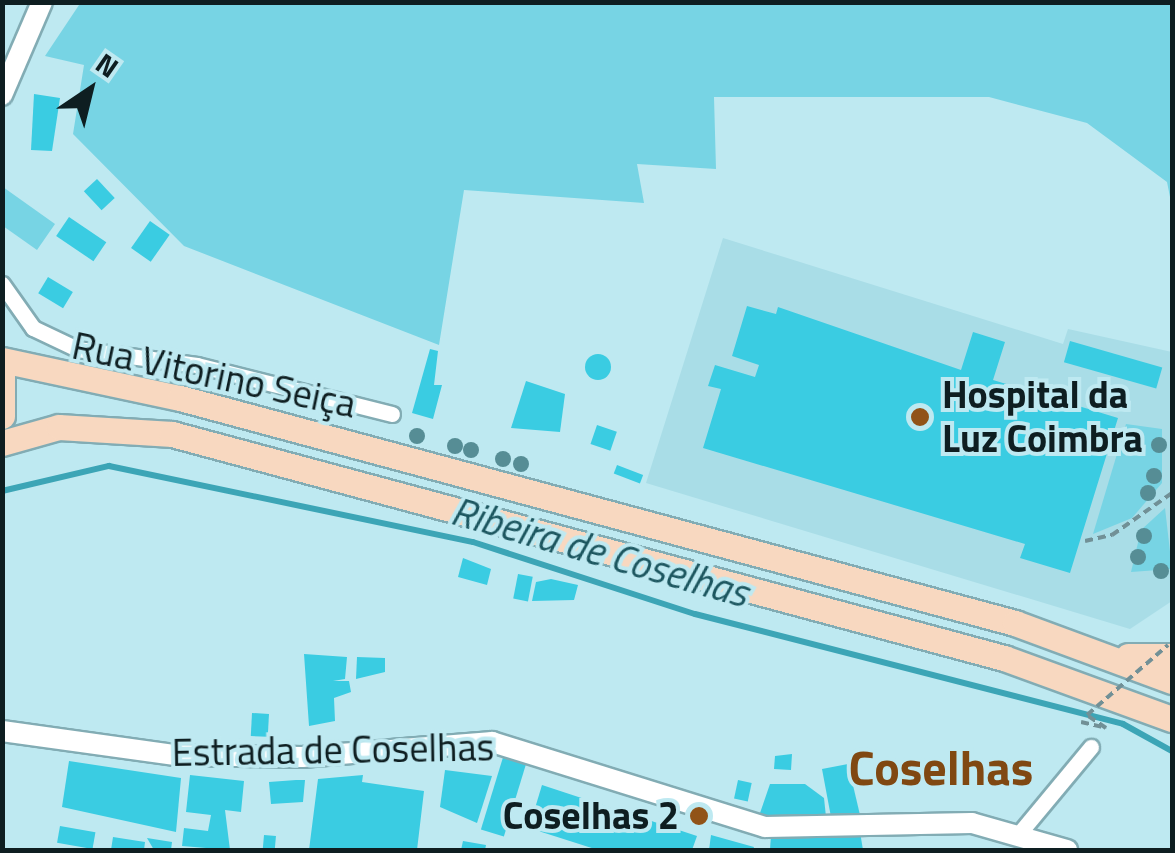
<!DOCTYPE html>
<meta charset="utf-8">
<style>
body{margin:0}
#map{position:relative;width:1175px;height:853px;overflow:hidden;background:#bee9f1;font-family:"Titillium Web",sans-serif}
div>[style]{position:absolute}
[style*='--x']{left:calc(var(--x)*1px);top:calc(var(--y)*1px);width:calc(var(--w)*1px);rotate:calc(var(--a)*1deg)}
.built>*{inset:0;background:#a9dde7}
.green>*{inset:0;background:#77d4e4}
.stream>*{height:6px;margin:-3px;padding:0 3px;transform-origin:3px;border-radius:3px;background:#3ca5b6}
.building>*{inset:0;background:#3acce2;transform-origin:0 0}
.round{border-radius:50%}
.path>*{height:4px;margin-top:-2px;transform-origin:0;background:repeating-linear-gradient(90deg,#719096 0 8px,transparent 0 13px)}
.roads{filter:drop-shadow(2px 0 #82acb4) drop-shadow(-2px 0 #82acb4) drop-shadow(0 2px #82acb4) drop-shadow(0 -2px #82acb4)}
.minor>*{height:15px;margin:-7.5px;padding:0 7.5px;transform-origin:7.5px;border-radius:7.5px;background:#fff}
.tertiary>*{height:20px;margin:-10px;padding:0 10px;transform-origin:10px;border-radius:10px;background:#fff}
.trunk>*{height:25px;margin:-12.5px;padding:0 12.5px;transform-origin:12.5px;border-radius:12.5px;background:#f8d8c0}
.path-bridge>*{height:4px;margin-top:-2px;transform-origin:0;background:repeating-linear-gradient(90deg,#719096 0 8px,transparent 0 13px)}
.trees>*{width:16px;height:16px;margin:-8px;border-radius:50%;background:#568d95}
.dots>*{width:28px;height:28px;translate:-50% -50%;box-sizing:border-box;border:5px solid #bee9f1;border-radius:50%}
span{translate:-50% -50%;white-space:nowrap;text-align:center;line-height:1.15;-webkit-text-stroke:8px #bee9f1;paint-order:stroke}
.street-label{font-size:38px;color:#0e1e21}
.poi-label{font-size:38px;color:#0e1e21;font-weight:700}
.left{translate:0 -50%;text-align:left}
.right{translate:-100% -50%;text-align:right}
.water-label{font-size:40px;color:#1c565f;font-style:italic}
.district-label{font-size:48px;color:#804812;font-weight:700}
.frame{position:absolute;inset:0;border:5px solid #0e1e21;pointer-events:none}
.north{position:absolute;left:40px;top:40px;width:100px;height:100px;-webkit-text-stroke:8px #bee9f1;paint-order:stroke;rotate:35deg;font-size:28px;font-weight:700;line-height:40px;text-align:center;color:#0e1e21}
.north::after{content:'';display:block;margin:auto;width:35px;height:45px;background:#0e1e21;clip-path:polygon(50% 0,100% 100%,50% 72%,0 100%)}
</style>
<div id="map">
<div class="built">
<i style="clip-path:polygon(723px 238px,1063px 344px,1068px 329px,1172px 352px,1172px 601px,1130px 629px,646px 483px)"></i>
</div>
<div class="green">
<i style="clip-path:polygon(81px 2px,1172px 3px,1172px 207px,1167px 182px,1087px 123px,989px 97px,714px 97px,716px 169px,637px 164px,644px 203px,464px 190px,439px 345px,184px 246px,73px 134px,84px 65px,45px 56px)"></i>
<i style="clip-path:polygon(3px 187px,55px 224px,37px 250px,3px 226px)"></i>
<i style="clip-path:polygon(1126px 424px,1162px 429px,1162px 483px,1132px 518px,1093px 534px)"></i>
<i style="clip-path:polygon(1165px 508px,1172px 569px,1131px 572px,1141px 530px)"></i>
</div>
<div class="stream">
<i style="--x:2;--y:491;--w:110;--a:-13.2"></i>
<i style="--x:109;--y:466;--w:372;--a:11.8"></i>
<i style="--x:473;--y:542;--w:233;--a:18"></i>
<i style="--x:695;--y:614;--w:442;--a:14.4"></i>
<i style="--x:1123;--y:724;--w:56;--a:28.9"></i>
</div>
<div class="building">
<i style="clip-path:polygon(34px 94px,60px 98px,52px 151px,31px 150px)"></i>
<i style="left:97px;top:179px;width:26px;height:18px;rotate:47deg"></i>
<i style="left:69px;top:217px;width:45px;height:23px;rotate:34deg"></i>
<i style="left:150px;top:221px;width:24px;height:33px;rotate:35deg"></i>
<i style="left:48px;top:277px;width:29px;height:19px;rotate:31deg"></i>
<i style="clip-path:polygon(747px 306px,776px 314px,778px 307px,961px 370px,973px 332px,1005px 342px,993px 380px,1118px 418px,1070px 573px,1020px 558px,1025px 544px,703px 448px,721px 389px,708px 386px,715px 365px,755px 377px,759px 365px,732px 356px)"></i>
<i style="left:1070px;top:341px;width:96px;height:22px;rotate:16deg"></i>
<i style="clip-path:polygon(430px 349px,438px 351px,434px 385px,442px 385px,433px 419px,412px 413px)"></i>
<i class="round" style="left:585px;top:354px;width:26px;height:26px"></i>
<i style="clip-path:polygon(526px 381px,565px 394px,560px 432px,511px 428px)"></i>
<i style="left:597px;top:425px;width:21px;height:20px;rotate:19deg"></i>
<i style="left:617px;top:465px;width:28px;height:9px;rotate:21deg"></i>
<i style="clip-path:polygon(463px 558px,491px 569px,487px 585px,458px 577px)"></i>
<i style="left:518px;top:574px;width:15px;height:25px;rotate:11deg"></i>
<i style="clip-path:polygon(551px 579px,578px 585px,574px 600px,532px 601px,536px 582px)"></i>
<i style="clip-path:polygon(304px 654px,347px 657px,345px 679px,333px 681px,349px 681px,351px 692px,334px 698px,335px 721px,309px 726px)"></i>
<i style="clip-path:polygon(357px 657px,385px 658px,385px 672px,356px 679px)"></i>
<i style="left:252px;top:713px;width:17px;height:23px;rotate:3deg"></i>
<i style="left:504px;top:754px;width:24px;height:79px;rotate:17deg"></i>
<i style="clip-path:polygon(792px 754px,791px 770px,774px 769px,775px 756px)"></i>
<i style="clip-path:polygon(69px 761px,181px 778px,176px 832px,62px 807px)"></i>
<i style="clip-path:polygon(848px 764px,860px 815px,831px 817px,822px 769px)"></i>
<i style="clip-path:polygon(445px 770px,492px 776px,477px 823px,440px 807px)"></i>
<i style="clip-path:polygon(190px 775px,244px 781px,241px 812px,225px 810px,230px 850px,182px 846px,184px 828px,208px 831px,211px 815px,186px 812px)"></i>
<i style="clip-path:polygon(363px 775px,362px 782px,424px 791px,417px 850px,309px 850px,318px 779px)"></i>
<i style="clip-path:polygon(296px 780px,305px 780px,303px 802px,271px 804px,269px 782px)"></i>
<i style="left:738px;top:780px;width:14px;height:19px;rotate:12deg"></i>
<i style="clip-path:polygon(770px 784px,805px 784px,824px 798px,826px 817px,768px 818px,760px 813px)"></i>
<i style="clip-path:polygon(542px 785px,697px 836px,692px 850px,598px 850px,529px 828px)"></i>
<i style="left:60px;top:826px;width:36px;height:17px;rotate:10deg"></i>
<i style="clip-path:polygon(860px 832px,863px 850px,770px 850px,771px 835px)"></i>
<i style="left:264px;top:835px;width:12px;height:14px;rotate:5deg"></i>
<i style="clip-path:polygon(711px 835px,754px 847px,753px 850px,709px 850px)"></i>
<i style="clip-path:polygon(113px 837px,145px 842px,144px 850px,111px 850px)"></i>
<i style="clip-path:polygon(147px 838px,172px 842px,171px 850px,154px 850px)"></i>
<i style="clip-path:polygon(463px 841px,486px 845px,485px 850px,461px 850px)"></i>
</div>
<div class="path">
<i style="--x:1085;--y:541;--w:28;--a:-13"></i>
<i style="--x:1112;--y:535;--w:73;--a:-35"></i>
<i style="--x:1081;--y:722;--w:26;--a:13"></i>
<i style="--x:1106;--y:728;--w:23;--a:-146"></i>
</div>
<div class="roads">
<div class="minor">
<i style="--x:2;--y:284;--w:54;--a:54.8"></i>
<i style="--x:33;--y:328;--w:49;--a:25.5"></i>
<i style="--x:77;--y:349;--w:121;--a:7.6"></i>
<i style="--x:197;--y:365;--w:201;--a:14.1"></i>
<i style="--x:1022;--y:830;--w:108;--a:-50.3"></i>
</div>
<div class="tertiary">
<i style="--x:2;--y:95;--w:101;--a:-66.7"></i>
<i style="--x:2;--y:731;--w:175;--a:7.9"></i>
<i style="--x:175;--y:755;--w:127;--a:0.9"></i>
<i style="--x:302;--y:757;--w:191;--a:-4.5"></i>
<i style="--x:492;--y:742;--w:286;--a:17.3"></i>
<i style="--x:765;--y:827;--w:207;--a:-1.1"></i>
<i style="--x:972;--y:823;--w:99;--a:15.9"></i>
</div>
<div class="trunk">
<i style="--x:2;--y:360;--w:182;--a:12.1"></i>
<i style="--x:180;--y:398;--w:865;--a:15.08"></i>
<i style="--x:1015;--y:623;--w:167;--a:20.3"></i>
<i style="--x:2;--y:364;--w:52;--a:90"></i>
<i style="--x:2;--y:443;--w:59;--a:-15.7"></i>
<i style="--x:59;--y:427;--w:113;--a:3.5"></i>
<i style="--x:172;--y:434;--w:862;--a:15.07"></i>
<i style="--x:1004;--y:658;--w:179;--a:20"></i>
<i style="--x:1128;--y:656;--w:44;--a:0"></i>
</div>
</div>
<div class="path-bridge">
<i style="--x:1087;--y:715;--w:107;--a:-40.8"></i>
</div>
<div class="trees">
<i style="left:417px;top:436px"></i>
<i style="left:1159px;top:445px"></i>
<i style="left:455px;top:446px"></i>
<i style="left:471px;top:450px"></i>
<i style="left:503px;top:459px"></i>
<i style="left:521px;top:464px"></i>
<i style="left:1154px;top:476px"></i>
<i style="left:1148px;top:493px"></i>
<i style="left:1144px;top:536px"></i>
<i style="left:1138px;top:557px"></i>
<i style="left:1161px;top:571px"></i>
</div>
<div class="dots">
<i style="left:920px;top:417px;background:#915318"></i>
<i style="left:699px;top:816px;background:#915318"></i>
</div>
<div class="street-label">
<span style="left:214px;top:375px;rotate:12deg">Rua Vitorino Seiça</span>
<span style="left:333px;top:750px;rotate:-1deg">Estrada de Coselhas</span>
</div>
<div class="poi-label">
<span class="left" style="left:942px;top:417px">Hospital da<br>Luz Coimbra</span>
<span class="right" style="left:679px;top:816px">Coselhas 2</span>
</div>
<div class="water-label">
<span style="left:600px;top:552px;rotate:16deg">Ribeira de Coselhas</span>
</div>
<div class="district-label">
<span style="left:941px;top:768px">Coselhas</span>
</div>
<div class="frame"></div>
<div class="north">N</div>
</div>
